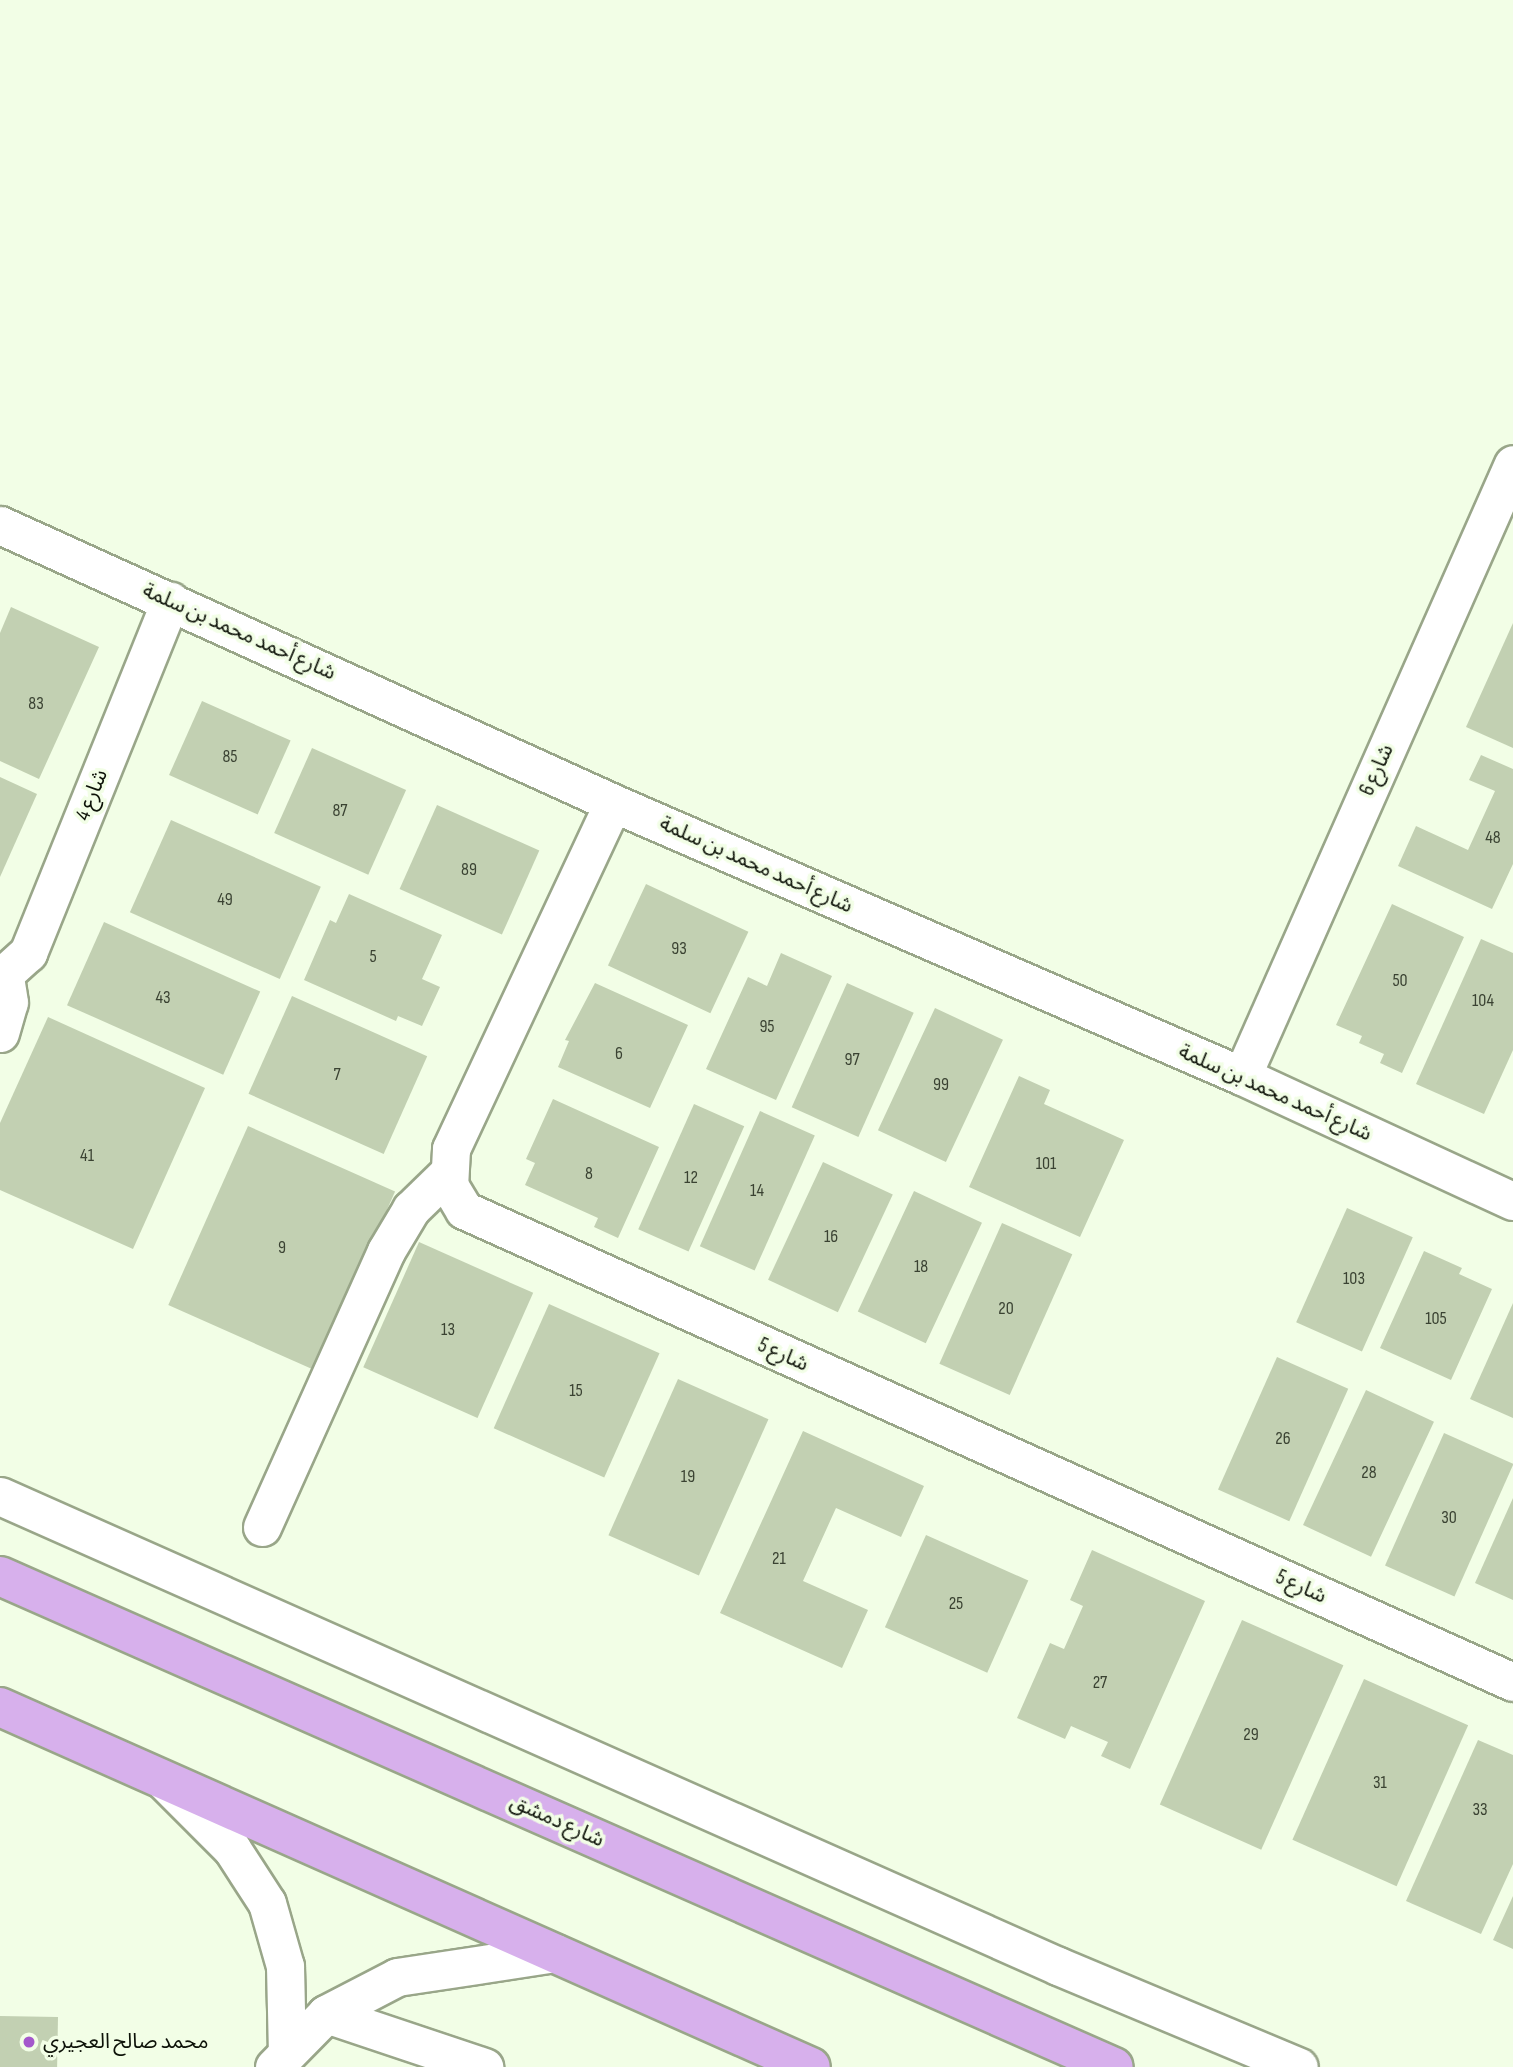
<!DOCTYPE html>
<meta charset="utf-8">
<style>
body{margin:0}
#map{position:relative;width:1513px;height:2067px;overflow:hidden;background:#f2fee6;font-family:"Sofia Sans Condensed","Noto Sans Arabic",sans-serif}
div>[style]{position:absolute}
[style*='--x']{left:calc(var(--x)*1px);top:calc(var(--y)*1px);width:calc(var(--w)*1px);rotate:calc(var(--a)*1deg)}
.building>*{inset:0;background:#c2d0b2;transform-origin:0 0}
.roads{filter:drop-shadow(2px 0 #99a689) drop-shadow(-2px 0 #99a689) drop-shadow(0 2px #99a689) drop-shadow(0 -2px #99a689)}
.minor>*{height:37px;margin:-18.5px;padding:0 18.5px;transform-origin:18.5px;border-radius:18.5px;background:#fff}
.major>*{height:38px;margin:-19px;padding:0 19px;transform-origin:19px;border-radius:19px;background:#d7b0ec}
.dots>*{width:19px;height:19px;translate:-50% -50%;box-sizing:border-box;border:4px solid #f2fee6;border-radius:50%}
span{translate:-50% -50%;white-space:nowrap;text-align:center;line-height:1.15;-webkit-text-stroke:7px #f2fee6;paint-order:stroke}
.number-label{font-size:18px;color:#3a4232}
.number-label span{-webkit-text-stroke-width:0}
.street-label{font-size:21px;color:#0d1208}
.poi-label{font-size:21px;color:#0d1208}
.left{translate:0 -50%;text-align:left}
</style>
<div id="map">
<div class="building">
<i style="clip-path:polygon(11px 607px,99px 647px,39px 779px,0 761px,0 633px)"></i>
<i style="clip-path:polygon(1513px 623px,1513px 748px,1466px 727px)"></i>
<i style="left:202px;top:701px;width:97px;height:81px;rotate:24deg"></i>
<i style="left:312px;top:748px;width:103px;height:93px;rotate:24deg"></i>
<i style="clip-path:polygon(1481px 755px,1513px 769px,1513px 864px,1492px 909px,1398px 866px,1416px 826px,1468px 850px,1495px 791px,1469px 780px)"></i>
<i style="clip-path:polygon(0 777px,37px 794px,0 877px)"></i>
<i style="left:437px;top:805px;width:112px;height:92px;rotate:24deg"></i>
<i style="left:171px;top:820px;width:164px;height:101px;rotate:24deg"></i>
<i style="left:646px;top:884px;width:113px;height:90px;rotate:25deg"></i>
<i style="clip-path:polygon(349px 894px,442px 935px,422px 979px,440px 987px,422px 1026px,398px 1016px,396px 1021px,304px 980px,330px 920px,336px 923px)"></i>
<i style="clip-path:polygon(1392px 904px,1464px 937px,1402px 1073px,1380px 1063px,1384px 1054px,1359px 1043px,1362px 1036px,1336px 1025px)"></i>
<i style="left:104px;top:922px;width:171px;height:91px;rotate:24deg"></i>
<i style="clip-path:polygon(1481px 939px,1513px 953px,1513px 1050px,1484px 1114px,1416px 1084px)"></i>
<i style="clip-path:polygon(781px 953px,832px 976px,776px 1100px,706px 1069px,748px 977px,767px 986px)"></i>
<i style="clip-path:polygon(595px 983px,688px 1025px,650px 1108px,558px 1067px,569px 1041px,565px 1040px)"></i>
<i style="left:847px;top:983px;width:73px;height:136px;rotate:24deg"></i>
<i style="left:292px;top:996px;width:148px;height:107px;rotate:24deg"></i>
<i style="left:935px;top:1008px;width:75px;height:135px;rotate:25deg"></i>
<i style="clip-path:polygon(48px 1017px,205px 1088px,133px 1249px,0 1190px,0 1123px)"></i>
<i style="clip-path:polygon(1019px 1076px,1050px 1090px,1044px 1104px,1124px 1140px,1080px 1237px,969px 1187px)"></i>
<i style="clip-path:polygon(553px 1099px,659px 1147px,618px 1238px,594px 1227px,598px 1218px,525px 1185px,535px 1163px,526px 1159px)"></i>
<i style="left:694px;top:1104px;width:55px;height:137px;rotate:24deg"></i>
<i style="left:760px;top:1111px;width:60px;height:148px;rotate:24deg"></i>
<i style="left:248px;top:1126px;width:161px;height:196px;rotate:24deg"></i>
<i style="left:823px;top:1162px;width:77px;height:130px;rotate:25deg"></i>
<i style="left:914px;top:1191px;width:75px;height:133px;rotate:25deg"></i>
<i style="left:1347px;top:1208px;width:72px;height:125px;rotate:24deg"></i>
<i style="left:1002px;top:1223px;width:77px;height:154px;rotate:24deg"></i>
<i style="left:419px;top:1242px;width:125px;height:137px;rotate:24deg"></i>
<i style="clip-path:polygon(1424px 1251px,1462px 1268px,1459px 1274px,1492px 1289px,1451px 1380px,1380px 1348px)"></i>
<i style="clip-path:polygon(1513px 1303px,1513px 1418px,1470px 1399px)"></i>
<i style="left:549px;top:1304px;width:121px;height:136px;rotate:24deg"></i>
<i style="left:1277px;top:1357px;width:78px;height:145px;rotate:24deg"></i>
<i style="left:678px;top:1379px;width:99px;height:171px;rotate:24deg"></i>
<i style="left:1366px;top:1390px;width:75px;height:149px;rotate:25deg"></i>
<i style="clip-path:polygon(803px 1431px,924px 1486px,901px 1537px,836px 1508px,803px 1581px,868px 1610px,842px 1668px,720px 1613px)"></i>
<i style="left:1444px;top:1433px;width:76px;height:145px;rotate:24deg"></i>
<i style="clip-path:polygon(1513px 1498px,1513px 1600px,1475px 1583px)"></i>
<i style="left:926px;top:1535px;width:112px;height:101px;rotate:24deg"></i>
<i style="clip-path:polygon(1092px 1550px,1205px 1601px,1130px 1769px,1101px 1756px,1108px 1742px,1071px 1726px,1065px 1739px,1017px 1718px,1050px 1643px,1064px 1649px,1083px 1606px,1070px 1600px)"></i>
<i style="left:1242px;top:1620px;width:111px;height:202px;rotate:24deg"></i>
<i style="left:1364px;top:1679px;width:114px;height:176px;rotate:24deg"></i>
<i style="clip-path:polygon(1478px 1740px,1513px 1755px,1513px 1864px,1481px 1934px,1406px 1901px)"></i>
<i style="clip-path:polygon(1513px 1896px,1513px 1949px,1493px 1940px)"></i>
<i style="left:0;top:2016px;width:58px;height:51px;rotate:1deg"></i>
</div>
<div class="roads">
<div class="minor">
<i style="--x:0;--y:525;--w:673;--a:24.39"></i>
<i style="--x:613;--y:803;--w:686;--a:23.46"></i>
<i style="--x:1242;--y:1076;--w:298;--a:24.8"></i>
<i style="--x:613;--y:803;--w:382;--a:115.1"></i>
<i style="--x:451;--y:1149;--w:36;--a:93"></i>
<i style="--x:449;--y:1185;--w:29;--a:59"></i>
<i style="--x:464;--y:1210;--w:1150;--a:24.23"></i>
<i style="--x:0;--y:978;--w:38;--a:-42"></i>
<i style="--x:28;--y:953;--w:380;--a:-68"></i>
<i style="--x:0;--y:1033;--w:32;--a:-74"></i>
<i style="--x:9;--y:1002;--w:26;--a:-99"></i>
<i style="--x:1242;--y:1076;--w:669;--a:-66.12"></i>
<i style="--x:0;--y:1496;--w:1158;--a:23.95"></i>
<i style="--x:1058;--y:1966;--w:261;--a:22.7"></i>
<i style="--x:262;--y:1527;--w:303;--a:-65.8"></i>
<i style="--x:386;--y:1251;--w:49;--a:-59.2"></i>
<i style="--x:411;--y:1209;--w:49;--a:-44.2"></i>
<i style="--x:165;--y:1782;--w:95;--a:45"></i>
<i style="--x:232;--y:1849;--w:64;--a:57.1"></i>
<i style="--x:267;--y:1903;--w:66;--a:74.1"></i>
<i style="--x:285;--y:1966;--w:86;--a:88.7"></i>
<i style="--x:326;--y:2014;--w:167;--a:18.5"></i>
<i style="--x:274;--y:2067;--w:74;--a:-45.5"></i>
<i style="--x:326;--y:2014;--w:80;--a:-27.5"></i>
<i style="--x:397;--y:1977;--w:160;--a:-8.6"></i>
</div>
<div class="major">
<i style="--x:0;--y:1576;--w:1217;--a:23.79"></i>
<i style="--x:0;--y:1707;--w:887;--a:23.94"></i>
</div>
</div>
<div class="dots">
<i style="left:29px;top:2042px;background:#a458cb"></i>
</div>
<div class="number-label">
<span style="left:36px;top:704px">83</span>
<span style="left:230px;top:757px">85</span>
<span style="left:340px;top:811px">87</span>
<span style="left:1493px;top:838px">48</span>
<span style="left:469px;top:870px">89</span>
<span style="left:225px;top:900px">49</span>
<span style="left:679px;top:949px">93</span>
<span style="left:373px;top:957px">5</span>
<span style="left:1400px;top:981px">50</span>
<span style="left:163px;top:998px">43</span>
<span style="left:1483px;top:1001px">104</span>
<span style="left:767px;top:1027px">95</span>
<span style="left:619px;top:1054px">6</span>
<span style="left:852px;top:1060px">97</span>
<span style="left:337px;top:1075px">7</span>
<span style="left:941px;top:1085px">99</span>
<span style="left:87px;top:1156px">41</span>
<span style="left:1046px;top:1164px">101</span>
<span style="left:589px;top:1174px">8</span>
<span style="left:691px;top:1178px">12</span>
<span style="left:757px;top:1191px">14</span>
<span style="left:831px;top:1237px">16</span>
<span style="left:282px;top:1248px">9</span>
<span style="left:921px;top:1267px">18</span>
<span style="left:1354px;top:1279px">103</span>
<span style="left:1006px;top:1309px">20</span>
<span style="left:1436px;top:1319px">105</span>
<span style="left:448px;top:1330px">13</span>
<span style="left:576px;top:1391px">15</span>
<span style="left:1283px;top:1439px">26</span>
<span style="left:1369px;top:1473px">28</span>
<span style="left:688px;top:1477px">19</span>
<span style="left:1449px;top:1518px">30</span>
<span style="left:779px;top:1559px">21</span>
<span style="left:956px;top:1604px">25</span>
<span style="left:1100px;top:1683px">27</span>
<span style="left:1251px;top:1735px">29</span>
<span style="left:1380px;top:1783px">31</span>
<span style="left:1480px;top:1810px">33</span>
</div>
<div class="street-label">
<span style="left:239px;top:632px;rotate:24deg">شارع أحمد محمد بن سلمة</span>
<span style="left:1377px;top:770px;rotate:-66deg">شارع 6</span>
<span style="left:92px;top:795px;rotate:-68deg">شارع 4</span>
<span style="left:756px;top:865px;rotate:24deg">شارع أحمد محمد بن سلمة</span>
<span style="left:1275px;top:1093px;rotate:24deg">شارع أحمد محمد بن سلمة</span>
<span style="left:783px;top:1355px;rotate:24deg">شارع 5</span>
<span style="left:1301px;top:1587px;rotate:24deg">شارع 5</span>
<span style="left:557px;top:1821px;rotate:24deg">شارع دمشق</span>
</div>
<div class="poi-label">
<span class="left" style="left:43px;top:2042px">محمد صالح العجيري</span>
</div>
</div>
